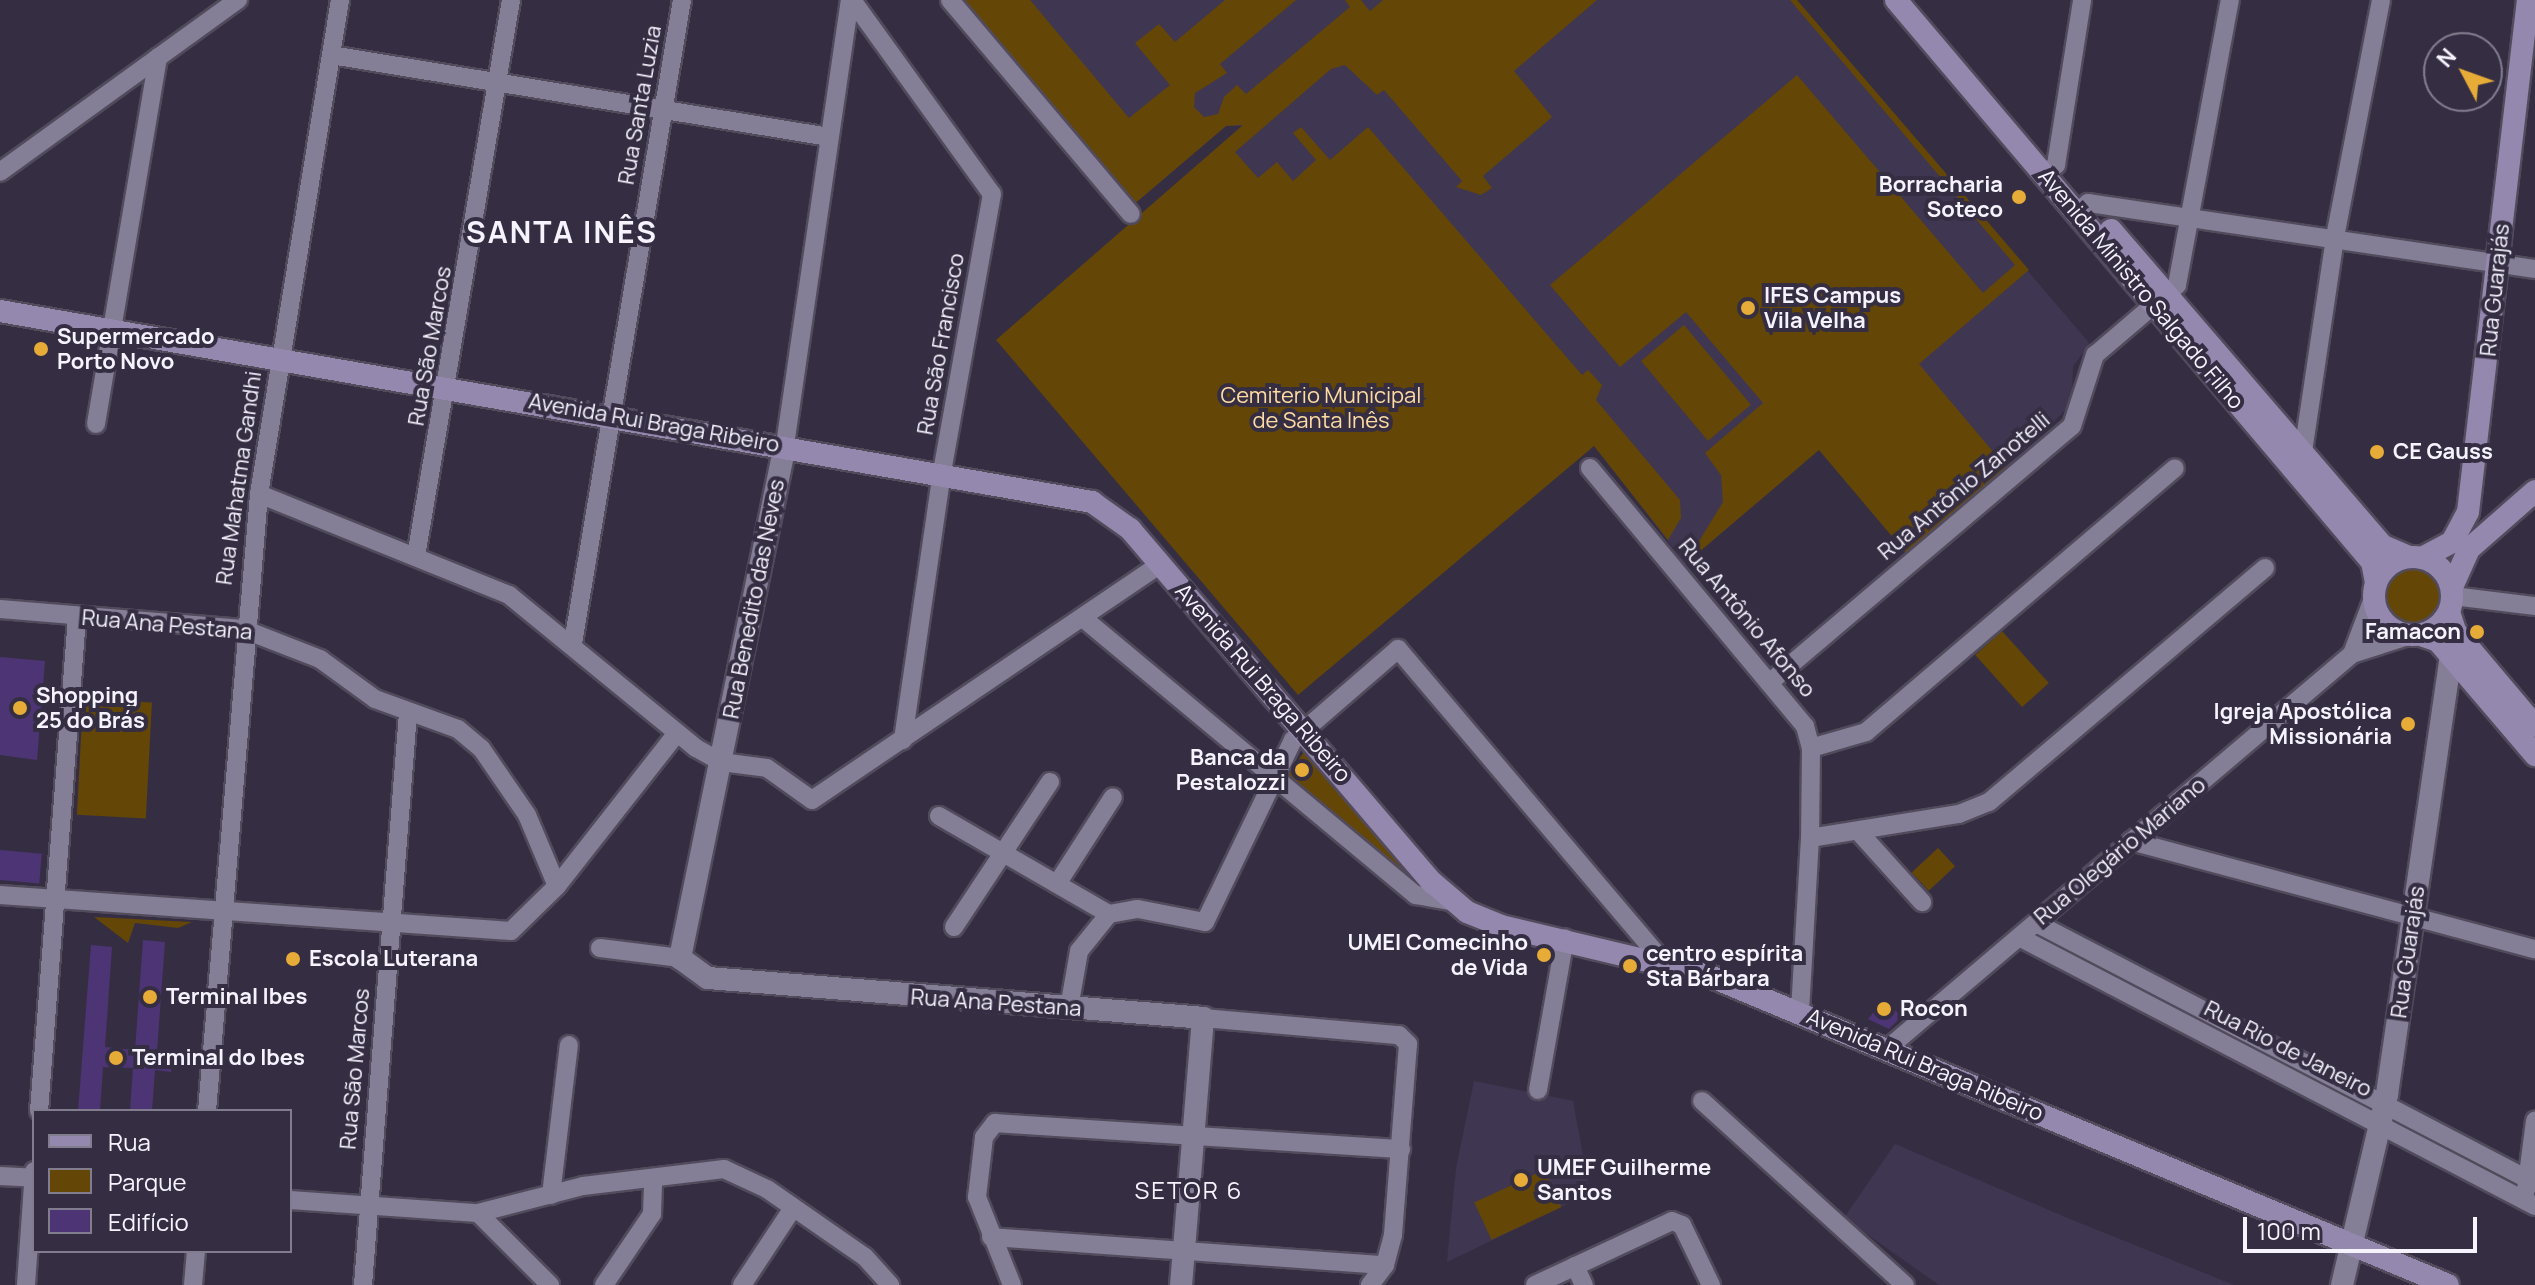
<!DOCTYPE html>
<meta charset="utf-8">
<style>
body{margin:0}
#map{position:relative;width:2535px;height:1285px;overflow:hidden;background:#352e43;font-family:Manrope,sans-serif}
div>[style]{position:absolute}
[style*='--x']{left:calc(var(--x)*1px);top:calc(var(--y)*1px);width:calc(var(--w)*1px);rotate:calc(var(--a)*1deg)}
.built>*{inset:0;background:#3f3651}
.green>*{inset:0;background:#644607;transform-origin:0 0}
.round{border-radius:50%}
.building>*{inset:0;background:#4d3474;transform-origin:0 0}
.roads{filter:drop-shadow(2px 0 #514b5c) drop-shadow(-2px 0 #514b5c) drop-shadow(0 2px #514b5c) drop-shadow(0 -2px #514b5c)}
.minor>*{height:18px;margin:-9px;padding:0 9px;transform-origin:9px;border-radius:9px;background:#857e97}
.tertiary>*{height:22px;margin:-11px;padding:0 11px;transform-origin:11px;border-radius:11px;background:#857e97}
.secondary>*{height:22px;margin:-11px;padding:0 11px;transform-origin:11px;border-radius:11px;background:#9488ae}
.secondary>.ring{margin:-11px;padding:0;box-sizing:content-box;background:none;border:22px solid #9488ae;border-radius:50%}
.dots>*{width:22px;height:22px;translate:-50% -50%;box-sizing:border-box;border:4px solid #352e43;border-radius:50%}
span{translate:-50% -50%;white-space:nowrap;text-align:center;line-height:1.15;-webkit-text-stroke:8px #352e43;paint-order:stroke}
.street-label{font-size:22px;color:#f6f3fe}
.poi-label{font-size:22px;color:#f6f3fe;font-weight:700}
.right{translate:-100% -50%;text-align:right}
.left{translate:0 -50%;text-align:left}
.park-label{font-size:22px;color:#fedba2}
.neighbourhood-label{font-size:24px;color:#f6f3fe;letter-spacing:2px}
.district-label{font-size:30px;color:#f6f3fe;font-weight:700;letter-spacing:2px}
.legend{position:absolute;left:32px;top:1109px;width:260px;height:144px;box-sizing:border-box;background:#352e43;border:2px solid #827d8e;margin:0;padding:10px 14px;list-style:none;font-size:24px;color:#f6f3fe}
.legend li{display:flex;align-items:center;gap:16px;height:40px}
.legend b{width:40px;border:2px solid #827d8e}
.north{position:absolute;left:2423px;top:32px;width:80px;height:80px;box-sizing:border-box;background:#352e43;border:2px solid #827d8e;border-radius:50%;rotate:311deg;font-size:22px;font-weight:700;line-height:32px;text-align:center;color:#f6f3fe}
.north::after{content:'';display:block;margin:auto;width:28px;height:36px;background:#e7ac37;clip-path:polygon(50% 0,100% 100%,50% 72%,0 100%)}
.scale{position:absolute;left:2243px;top:1217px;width:234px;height:36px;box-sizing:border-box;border:4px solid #f6f3fe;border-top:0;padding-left:10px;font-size:24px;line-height:28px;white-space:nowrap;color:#f6f3fe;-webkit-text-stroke:6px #352e43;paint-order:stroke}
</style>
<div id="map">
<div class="built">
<i style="clip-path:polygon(959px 0,1797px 0,2090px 344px,2073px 366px,2072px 404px,2006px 467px,1918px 365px,1685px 564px,1362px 134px,1272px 211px,1218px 147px,1243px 126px,1226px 126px,1132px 206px)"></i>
<i style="clip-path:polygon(1474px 1081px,1573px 1101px,1590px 1193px,1447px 1262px,1456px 1168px)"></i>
<i style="clip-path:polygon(1895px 1144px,2065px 1217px,2234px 1285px,1939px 1285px,1844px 1218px)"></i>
</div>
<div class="green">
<i style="clip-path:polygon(959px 0,1030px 0,1129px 118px,1170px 85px,1135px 43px,1159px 24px,1175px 42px,1225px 0,1296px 0,1220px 64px,1227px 73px,1195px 93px,1194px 107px,1204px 117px,1218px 114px,1224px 97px,1237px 85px,1246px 94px,1350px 7px,1345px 0,1361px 0,1370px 11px,1383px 0,1597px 0,1514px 71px,1552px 117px,1483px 176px,1492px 188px,1481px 195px,1456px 187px,1462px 181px,1384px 90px,1377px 95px,1345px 65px,1331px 69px,1235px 152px,1258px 178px,1277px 162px,1293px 181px,1316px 160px,1293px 133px,1301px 127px,1330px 160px,1368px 127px,1582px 375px,1588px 370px,1602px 385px,1596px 400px,1680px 500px,1681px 518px,1668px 540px,1594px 446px,1298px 695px,996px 340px,1243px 125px,1226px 126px,1132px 206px)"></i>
<i style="clip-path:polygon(1790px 0,1797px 0,2029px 270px,1919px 364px,2006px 467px,1906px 553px,1819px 450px,1685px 564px,1723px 502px,1721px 475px,1705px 453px,1763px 403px,1686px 312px,1620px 367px,1550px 285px,1797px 75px,1983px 293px,2015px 265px)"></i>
<i style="left:1684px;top:325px;width:104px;height:56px;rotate:50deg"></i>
<i class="round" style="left:2381px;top:563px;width:66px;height:66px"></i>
<i style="left:2002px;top:631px;width:70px;height:36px;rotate:48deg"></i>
<i style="left:83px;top:699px;width:69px;height:116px;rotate:3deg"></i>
<i style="clip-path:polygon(1305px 750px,1421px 883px,1414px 889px,1284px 781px)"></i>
<i style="left:1938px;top:848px;width:25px;height:36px;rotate:47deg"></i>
<i style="clip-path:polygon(94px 917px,192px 922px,178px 928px,135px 923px,128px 943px)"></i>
<i style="clip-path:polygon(2066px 948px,2367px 1104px,2365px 1109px,2064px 952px)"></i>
<i style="left:1544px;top:1170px;width:41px;height:77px;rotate:65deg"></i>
</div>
<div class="building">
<i style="clip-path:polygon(0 657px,45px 661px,37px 760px,0 755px)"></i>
<i style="left:0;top:850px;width:42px;height:30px;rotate:5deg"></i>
<i style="clip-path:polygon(143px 940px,165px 942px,157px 1051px,173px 1052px,171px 1072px,155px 1070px,152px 1111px,130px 1111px,133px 1068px,103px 1067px,100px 1111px,78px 1111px,91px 945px,112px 947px,105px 1047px,135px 1050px)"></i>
<i style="clip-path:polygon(1883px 1001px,1902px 1016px,1889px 1029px,1868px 1019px)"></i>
</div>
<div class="roads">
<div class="minor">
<i style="--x:852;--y:0;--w:239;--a:54.2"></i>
<i style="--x:992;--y:194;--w:282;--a:100.2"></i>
<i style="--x:942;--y:472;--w:271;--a:98.3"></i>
<i style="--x:950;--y:0;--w:280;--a:49.8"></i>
<i style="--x:331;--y:55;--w:505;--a:9.35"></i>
<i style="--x:0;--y:172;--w:294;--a:-35.9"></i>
<i style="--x:2044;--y:175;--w:16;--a:-40"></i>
<i style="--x:2056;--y:165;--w:167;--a:-81"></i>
<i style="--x:2077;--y:213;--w:15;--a:-42"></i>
<i style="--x:2088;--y:203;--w:452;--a:8.4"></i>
<i style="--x:96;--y:424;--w:372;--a:-80.4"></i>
<i style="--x:785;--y:445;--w:450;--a:-81.7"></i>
<i style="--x:2297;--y:461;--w:11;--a:-56"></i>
<i style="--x:2303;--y:452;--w:217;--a:-81.5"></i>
<i style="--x:2335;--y:237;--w:241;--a:-79"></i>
<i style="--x:1590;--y:468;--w:336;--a:50.2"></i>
<i style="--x:1805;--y:726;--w:23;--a:75"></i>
<i style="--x:1811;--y:748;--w:90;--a:90.6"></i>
<i style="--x:1810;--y:838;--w:174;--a:93.3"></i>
<i style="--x:259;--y:494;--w:270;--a:22"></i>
<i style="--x:509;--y:595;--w:242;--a:39.3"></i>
<i style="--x:696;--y:748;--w:29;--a:29"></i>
<i style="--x:721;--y:762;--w:46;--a:7.4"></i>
<i style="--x:767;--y:768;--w:55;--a:35.4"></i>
<i style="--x:812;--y:800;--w:420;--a:-34.1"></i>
<i style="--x:416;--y:556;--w:564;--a:-80.3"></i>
<i style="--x:2453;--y:596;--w:83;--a:7"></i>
<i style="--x:0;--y:609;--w:244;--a:4.7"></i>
<i style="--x:243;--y:629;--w:83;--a:21.3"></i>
<i style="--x:320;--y:659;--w:68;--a:36"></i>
<i style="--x:375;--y:699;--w:88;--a:19.9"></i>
<i style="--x:458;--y:729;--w:30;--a:40"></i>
<i style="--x:481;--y:748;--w:81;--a:55.5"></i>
<i style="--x:527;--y:815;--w:77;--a:67.1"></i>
<i style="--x:1083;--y:618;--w:433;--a:39.8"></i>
<i style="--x:1416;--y:895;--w:36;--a:10"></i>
<i style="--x:573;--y:643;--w:652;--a:-80.38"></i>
<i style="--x:2352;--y:654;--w:62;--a:-69.2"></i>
<i style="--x:1769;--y:683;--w:397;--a:-40.3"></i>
<i style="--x:2072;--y:426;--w:75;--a:-72.1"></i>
<i style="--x:2095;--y:355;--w:108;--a:-40.5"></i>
<i style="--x:2177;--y:285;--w:290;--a:-79.5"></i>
<i style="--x:1811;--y:748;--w:57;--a:-16.2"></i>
<i style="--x:1866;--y:732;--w:406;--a:-40.5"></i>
<i style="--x:939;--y:816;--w:196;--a:30"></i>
<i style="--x:1109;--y:914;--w:29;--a:-10"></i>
<i style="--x:1138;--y:909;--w:68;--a:11"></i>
<i style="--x:1205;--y:922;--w:202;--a:-64.2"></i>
<i style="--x:1293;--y:740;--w:139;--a:-40.9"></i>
<i style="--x:1398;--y:649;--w:408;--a:49.7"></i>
<i style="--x:1858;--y:831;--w:96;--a:48"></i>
<i style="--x:1810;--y:838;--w:151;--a:-9.2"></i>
<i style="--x:1959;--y:814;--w:32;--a:-22"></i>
<i style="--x:1989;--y:802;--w:362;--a:-40.3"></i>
<i style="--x:2131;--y:841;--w:418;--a:15"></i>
<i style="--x:1057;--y:884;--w:103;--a:-57.2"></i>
<i style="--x:0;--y:895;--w:512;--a:4.03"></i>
<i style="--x:511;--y:931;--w:64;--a:-44.4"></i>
<i style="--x:557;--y:886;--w:194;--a:-51.9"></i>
<i style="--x:2036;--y:923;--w:563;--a:27.52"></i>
<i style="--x:954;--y:927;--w:174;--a:-56.5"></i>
<i style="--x:2019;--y:937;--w:582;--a:27.53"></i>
<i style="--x:600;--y:948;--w:81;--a:7.1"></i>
<i style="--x:1069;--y:1008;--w:58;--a:-80"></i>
<i style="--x:1079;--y:951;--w:48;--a:-51"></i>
<i style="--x:1203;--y:1018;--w:197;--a:5"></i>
<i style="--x:1399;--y:1035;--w:13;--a:45"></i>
<i style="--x:1408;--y:1044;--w:192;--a:94.5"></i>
<i style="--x:1393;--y:1235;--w:31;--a:105"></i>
<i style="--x:1385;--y:1265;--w:25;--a:127"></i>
<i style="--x:1887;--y:1049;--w:610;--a:-40.35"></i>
<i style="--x:2352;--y:654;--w:59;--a:-17.8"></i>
<i style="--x:1538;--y:1090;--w:154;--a:-79.9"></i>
<i style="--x:1702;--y:1101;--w:274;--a:42.2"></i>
<i style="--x:39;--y:1111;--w:495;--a:-85.6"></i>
<i style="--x:207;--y:1111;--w:619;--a:-85.18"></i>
<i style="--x:259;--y:494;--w:501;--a:-80.69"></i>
<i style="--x:0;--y:1176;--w:34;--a:3"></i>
<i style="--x:2526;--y:1190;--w:70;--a:-82.6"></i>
<i style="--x:551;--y:1195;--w:151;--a:-83.2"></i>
<i style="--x:290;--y:1200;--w:188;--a:4"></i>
<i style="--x:478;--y:1213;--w:108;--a:-14.4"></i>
<i style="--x:583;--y:1186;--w:142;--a:-6.9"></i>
<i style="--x:724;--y:1169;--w:47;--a:24.9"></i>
<i style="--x:767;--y:1189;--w:119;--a:34.8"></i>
<i style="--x:865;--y:1257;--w:38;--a:48"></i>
<i style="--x:478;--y:1213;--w:102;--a:45"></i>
<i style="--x:991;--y:1237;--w:395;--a:4.1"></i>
<i style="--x:1575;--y:1266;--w:21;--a:65"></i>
<i style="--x:26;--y:1285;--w:114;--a:-86"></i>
<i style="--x:193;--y:1285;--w:34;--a:-85"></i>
<i style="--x:363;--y:1285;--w:574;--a:-85.5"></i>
<i style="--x:604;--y:1285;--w:86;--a:-55.9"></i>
<i style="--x:652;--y:1214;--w:36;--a:-88"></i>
<i style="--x:742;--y:1285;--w:92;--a:-56.5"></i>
<i style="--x:1012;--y:1285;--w:95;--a:-111.7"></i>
<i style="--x:977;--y:1197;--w:60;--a:-83.3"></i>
<i style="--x:984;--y:1137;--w:18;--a:-52"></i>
<i style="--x:995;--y:1123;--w:407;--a:3.7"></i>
<i style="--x:1535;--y:1285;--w:151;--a:-25"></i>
<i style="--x:1672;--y:1221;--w:11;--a:22"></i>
<i style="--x:1682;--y:1225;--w:67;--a:64.2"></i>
</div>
<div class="tertiary">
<i style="--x:785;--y:445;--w:524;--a:101.57"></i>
<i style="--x:680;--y:958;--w:34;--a:36"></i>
<i style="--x:708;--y:978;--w:497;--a:4.6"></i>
<i style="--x:1203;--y:1018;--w:268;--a:94.7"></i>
<i style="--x:2342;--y:1285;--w:196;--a:-76.7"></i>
<i style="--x:2387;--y:1094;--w:443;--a:-81.7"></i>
</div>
<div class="secondary">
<i style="--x:1896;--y:0;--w:736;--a:49.74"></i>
<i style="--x:2372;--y:562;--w:21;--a:79"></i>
<i style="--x:2111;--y:230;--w:417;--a:49.3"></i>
<i style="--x:2383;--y:546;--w:28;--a:23"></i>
<i style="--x:0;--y:311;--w:1109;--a:9.92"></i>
<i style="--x:1092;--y:502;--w:47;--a:35.4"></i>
<i style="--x:1130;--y:529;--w:465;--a:49.5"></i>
<i style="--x:1432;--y:882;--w:46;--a:40.6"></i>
<i style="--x:1467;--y:912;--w:37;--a:22"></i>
<i style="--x:1501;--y:926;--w:212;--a:13.4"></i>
<i style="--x:1707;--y:975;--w:803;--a:22.7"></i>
<i class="ring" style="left:2374px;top:557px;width:56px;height:56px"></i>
<i style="--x:2422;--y:558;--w:34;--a:-28"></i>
<i style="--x:2452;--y:542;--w:34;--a:-62"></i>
<i style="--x:2468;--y:512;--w:516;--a:-83.32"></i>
<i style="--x:2452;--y:587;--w:42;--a:-65.9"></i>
<i style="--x:2469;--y:549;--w:88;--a:-41.3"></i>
<i style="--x:2449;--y:612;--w:20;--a:72"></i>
<i style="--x:2455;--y:631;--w:124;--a:49.9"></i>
<i style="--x:2421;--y:635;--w:18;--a:19"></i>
<i style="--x:2438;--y:641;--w:150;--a:49.6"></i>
</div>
</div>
<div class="dots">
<i style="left:2019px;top:197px;background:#e7ac37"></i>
<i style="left:1748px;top:308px;background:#e7ac37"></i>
<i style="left:41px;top:349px;background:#e7ac37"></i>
<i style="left:2377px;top:452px;background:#e7ac37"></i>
<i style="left:2477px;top:632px;background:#e7ac37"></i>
<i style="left:20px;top:708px;background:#e7ac37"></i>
<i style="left:2408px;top:724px;background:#e7ac37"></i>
<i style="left:1302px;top:770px;background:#e7ac37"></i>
<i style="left:1544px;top:955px;background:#e7ac37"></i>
<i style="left:293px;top:959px;background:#e7ac37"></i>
<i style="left:1630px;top:966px;background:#e7ac37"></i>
<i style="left:150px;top:997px;background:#e7ac37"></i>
<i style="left:1884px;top:1009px;background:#e7ac37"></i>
<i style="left:116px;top:1058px;background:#e7ac37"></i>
<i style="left:1521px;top:1180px;background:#e7ac37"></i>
</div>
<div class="street-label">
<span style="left:640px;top:105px;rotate:-80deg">Rua Santa Luzia</span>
<span style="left:2141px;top:289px;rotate:50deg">Avenida Ministro Salgado Filho</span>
<span style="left:2495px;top:290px;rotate:-84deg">Rua Guarajás</span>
<span style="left:941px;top:344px;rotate:-80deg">Rua São Francisco</span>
<span style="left:430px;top:346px;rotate:-80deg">Rua São Marcos</span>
<span style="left:654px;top:423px;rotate:10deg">Avenida Rui Braga Ribeiro</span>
<span style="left:239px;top:478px;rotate:-82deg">Rua Mahatma Gandhi</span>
<span style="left:1964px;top:486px;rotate:-40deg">Rua Antônio Zanotelli</span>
<span style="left:754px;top:599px;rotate:-79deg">Rua Benedito das Neves</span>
<span style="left:1747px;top:618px;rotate:50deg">Rua Antônio Afonso</span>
<span style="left:167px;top:625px;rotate:5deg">Rua Ana Pestana</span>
<span style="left:1263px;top:683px;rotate:49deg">Avenida Rui Braga Ribeiro</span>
<span style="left:2120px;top:851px;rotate:-40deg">Rua Olegário Mariano</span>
<span style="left:2408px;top:952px;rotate:-82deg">Rua Guarajás</span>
<span style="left:996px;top:1003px;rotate:4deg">Rua Ana Pestana</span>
<span style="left:2288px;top:1049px;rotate:27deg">Rua Rio de Janeiro</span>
<span style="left:1925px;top:1065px;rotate:23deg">Avenida Rui Braga Ribeiro</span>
<span style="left:355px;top:1069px;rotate:-85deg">Rua São Marcos</span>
</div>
<div class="poi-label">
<span class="right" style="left:2003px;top:197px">Borracharia<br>Soteco</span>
<span class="left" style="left:1764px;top:308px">IFES Campus<br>Vila Velha</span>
<span class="left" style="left:57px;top:349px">Supermercado<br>Porto Novo</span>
<span class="left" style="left:2393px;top:452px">CE Gauss</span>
<span class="right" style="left:2461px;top:632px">Famacon</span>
<span class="left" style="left:36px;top:708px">Shopping<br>25 do Brás</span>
<span class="right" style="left:2392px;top:724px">Igreja Apostólica<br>Missionária</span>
<span class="right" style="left:1286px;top:770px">Banca da<br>Pestalozzi</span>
<span class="right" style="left:1528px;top:955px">UMEI Comecinho<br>de Vida</span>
<span class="left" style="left:1646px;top:966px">centro espírita<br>Sta Bárbara</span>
<span class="left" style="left:309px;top:959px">Escola Luterana</span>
<span class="left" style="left:166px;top:997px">Terminal Ibes</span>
<span class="left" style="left:1900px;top:1009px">Rocon</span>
<span class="left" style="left:132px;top:1058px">Terminal do Ibes</span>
<span class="left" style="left:1537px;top:1180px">UMEF Guilherme<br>Santos</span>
</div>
<div class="park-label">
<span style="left:1321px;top:408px">Cemiterio Municipal<br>de Santa Inês</span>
</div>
<div class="neighbourhood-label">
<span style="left:1189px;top:1190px">SETOR 6</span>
</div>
<div class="district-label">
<span style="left:562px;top:232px">SANTA INÊS</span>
</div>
<ul class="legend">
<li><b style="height:10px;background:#9488ae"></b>Rua</li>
<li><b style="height:22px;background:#644607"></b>Parque</li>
<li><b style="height:22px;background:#4d3474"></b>Edifício</li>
</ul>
<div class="north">N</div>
<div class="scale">100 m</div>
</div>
